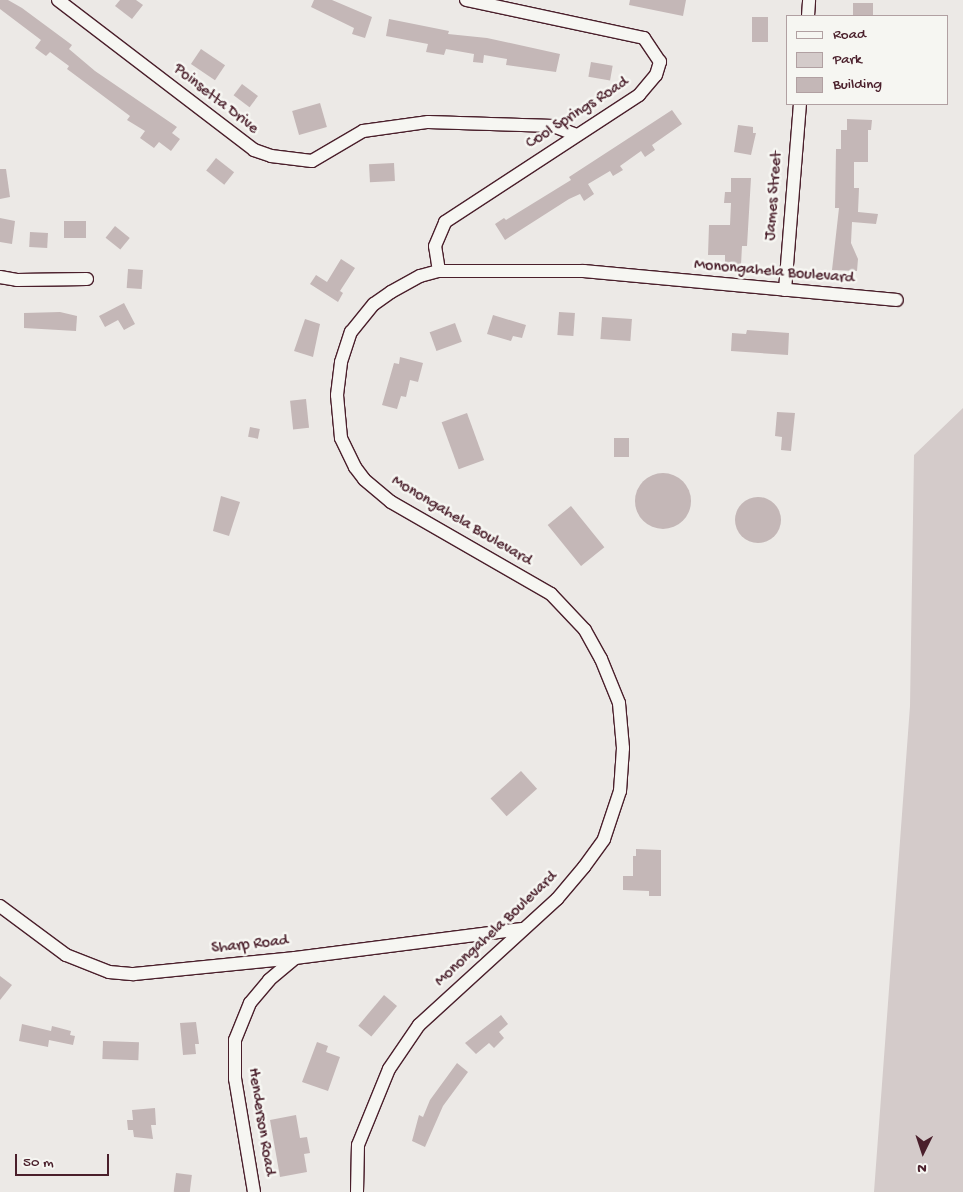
<!DOCTYPE html>
<style>
body{margin:0}
#map{position:relative;width:963px;height:1192px;overflow:hidden;background:#ece9e6;font-family:"Gochi Hand",sans-serif}
div>[style]{position:absolute}
[style*='--x']{left:calc(var(--x)*1px);top:calc(var(--y)*1px);width:calc(var(--w)*1px);rotate:calc(var(--a)*1deg)}
.green>*{inset:0;background:#d4cbca}
.building>*{inset:0;background:#c4b7b7;transform-origin:0 0}
.round{border-radius:50%}
.roads{filter:drop-shadow(1px 0 #4a1f2b) drop-shadow(-1px 0 #4a1f2b) drop-shadow(0 1px #4a1f2b) drop-shadow(0 -1px #4a1f2b)}
.minor>*{height:12px;margin:-6px;padding:0 6px;transform-origin:6px;border-radius:6px;background:#f6f6f2}
span{translate:-50% -50%;white-space:nowrap;text-align:center;line-height:1.15;-webkit-text-stroke:5px #f6f6f2;paint-order:stroke}
.street-label{font-size:16px;color:#4a1f2b}
.legend{position:absolute;left:786px;top:15px;width:162px;height:90px;box-sizing:border-box;background:#f6f6f2;border:1px solid #b1a0a2;margin:0;padding:6px 9px;list-style:none;font-size:15px;color:#4a1f2b}
.legend li{display:flex;align-items:center;gap:10px;height:25px}
.legend b{width:25px;border:1px solid #b1a0a2}
.north{position:absolute;left:898px;top:1127px;width:50px;height:50px;-webkit-text-stroke:4px #f6f6f2;paint-order:stroke;rotate:184deg;font-size:14px;font-weight:700;line-height:20px;text-align:center;color:#4a1f2b}
.north::after{content:'';display:block;margin:auto;width:18px;height:22px;background:#4a1f2b;clip-path:polygon(50% 0,100% 100%,50% 72%,0 100%)}
.scale{position:absolute;left:15px;top:1154px;width:94px;height:22px;box-sizing:border-box;border:2px solid #4a1f2b;border-top:0;padding-left:6px;font-size:15px;line-height:18px;white-space:nowrap;color:#4a1f2b;-webkit-text-stroke:4px #f6f6f2;paint-order:stroke}
</style>
<div id="map">
<div class="green">
<i style="clip-path:polygon(963px 408px,963px 1192px,874px 1192px,910px 706px,914px 455px)"></i>
</div>
<div class="building">
<i style="clip-path:polygon(0 0,8px 0,22px 8px,72px 45px,69px 49px,95px 71px,177px 127px,172px 133px,180px 139px,171px 151px,159px 142px,154px 148px,140px 138px,145px 131px,127px 120px,130px 116px,67px 69px,69px 66px,50px 52px,46px 56px,35px 48px,41px 40px,0 9px)"></i>
<i style="clip-path:polygon(120px 0,136px 0,143px 5px,132px 19px,115px 6px)"></i>
<i style="clip-path:polygon(314px 0,332px 0,372px 17px,365px 38px,352px 34px,354px 28px,311px 7px)"></i>
<i style="clip-path:polygon(630px 0,686px 0,683px 16px,629px 5px)"></i>
<i style="left:853px;top:3px;width:20px;height:13px"></i>
<i style="left:752px;top:17px;width:16px;height:25px"></i>
<i style="clip-path:polygon(389px 19px,449px 31px,448px 34px,487px 38px,560px 54px,556px 72px,506px 65px,507px 59px,484px 55px,483px 63px,473px 62px,474px 54px,446px 49px,444px 55px,426px 52px,428px 44px,386px 36px)"></i>
<i style="left:201px;top:49px;width:29px;height:18px;rotate:34deg"></i>
<i style="left:591px;top:62px;width:22px;height:15px;rotate:10deg"></i>
<i style="left:242px;top:84px;width:20px;height:14px;rotate:37deg"></i>
<i style="left:320px;top:103px;width:25px;height:29px;rotate:74deg"></i>
<i style="clip-path:polygon(672px 110px,682px 124px,652px 145px,655px 150px,645px 157px,641px 151px,620px 166px,623px 170px,613px 176px,610px 171px,588px 184px,594px 194px,584px 201px,580px 194px,569px 199px,505px 240px,495px 224px,504px 218px,506px 220px,571px 180px,569px 177px)"></i>
<i style="clip-path:polygon(847px 119px,872px 120px,871px 130px,868px 130px,868px 162px,854px 162px,854px 188px,859px 188px,858px 212px,878px 214px,876px 224px,852px 222px,851px 243px,858px 259px,857px 271px,832px 270px,839px 208px,835px 208px,836px 149px,841px 149px,841px 130px,847px 130px)"></i>
<i style="clip-path:polygon(738px 125px,753px 127px,753px 133px,756px 133px,751px 155px,734px 152px)"></i>
<i style="left:216px;top:158px;width:23px;height:16px;rotate:38deg"></i>
<i style="left:394px;top:163px;width:18px;height:25px;rotate:87deg"></i>
<i style="clip-path:polygon(0 169px,6px 169px,10px 197px,0 199px)"></i>
<i style="clip-path:polygon(731px 178px,751px 178px,747px 246px,742px 246px,741px 265px,725px 265px,725px 255px,708px 255px,709px 225px,730px 225px,731px 203px,724px 203px,725px 192px,731px 192px)"></i>
<i style="clip-path:polygon(0 218px,15px 221px,12px 244px,0 242px)"></i>
<i style="left:64px;top:221px;width:22px;height:17px"></i>
<i style="left:115px;top:226px;width:19px;height:15px;rotate:39deg"></i>
<i style="left:30px;top:232px;width:18px;height:15px;rotate:3deg"></i>
<i style="clip-path:polygon(341px 259px,355px 268px,340px 291px,343px 293px,338px 302px,310px 284px,316px 275px,327px 282px)"></i>
<i style="left:128px;top:269px;width:15px;height:19px;rotate:4deg"></i>
<i style="clip-path:polygon(124px 303px,135px 324px,124px 330px,118px 320px,105px 327px,99px 316px)"></i>
<i style="clip-path:polygon(60px 312px,77px 316px,76px 331px,24px 328px,24px 313px)"></i>
<i style="left:559px;top:312px;width:16px;height:23px;rotate:4deg"></i>
<i style="clip-path:polygon(493px 315px,526px 325px,522px 338px,513px 336px,511px 341px,487px 334px)"></i>
<i style="left:602px;top:317px;width:30px;height:22px;rotate:4deg"></i>
<i style="clip-path:polygon(305px 319px,320px 324px,313px 357px,294px 351px)"></i>
<i style="left:455px;top:323px;width:20px;height:27px;rotate:70deg"></i>
<i style="clip-path:polygon(747px 330px,789px 333px,788px 355px,731px 351px,732px 333px,746px 334px)"></i>
<i style="clip-path:polygon(400px 357px,423px 363px,418px 382px,410px 380px,406px 397px,401px 396px,397px 409px,382px 405px,394px 363px,399px 364px)"></i>
<i style="left:306px;top:399px;width:29px;height:16px;rotate:84deg"></i>
<i style="clip-path:polygon(777px 412px,795px 413px,791px 451px,781px 450px,782px 437px,775px 436px)"></i>
<i style="left:467px;top:413px;width:50px;height:27px;rotate:70deg"></i>
<i style="left:250px;top:427px;width:10px;height:10px;rotate:11deg"></i>
<i style="left:614px;top:438px;width:15px;height:19px"></i>
<i class="round" style="left:635px;top:473px;width:56px;height:56px"></i>
<i style="clip-path:polygon(221px 496px,240px 502px,229px 536px,213px 531px)"></i>
<i class="round" style="left:735px;top:497px;width:46px;height:46px"></i>
<i style="left:571px;top:506px;width:53px;height:30px;rotate:51deg"></i>
<i style="left:521px;top:771px;width:24px;height:41px;rotate:48deg"></i>
<i style="clip-path:polygon(636px 849px,661px 850px,661px 896px,649px 896px,649px 891px,623px 890px,623px 876px,633px 876px,633px 856px,636px 856px)"></i>
<i style="clip-path:polygon(0 976px,12px 985px,0 1000px)"></i>
<i style="left:384px;top:995px;width:17px;height:40px;rotate:40deg"></i>
<i style="clip-path:polygon(501px 1015px,508px 1024px,499px 1032px,504px 1038px,494px 1048px,489px 1043px,476px 1054px,465px 1043px)"></i>
<i style="clip-path:polygon(196px 1022px,199px 1044px,195px 1044px,196px 1054px,183px 1055px,180px 1023px)"></i>
<i style="clip-path:polygon(22px 1024px,51px 1031px,52px 1026px,71px 1031px,70px 1035px,75px 1036px,73px 1045px,49px 1040px,48px 1047px,19px 1041px)"></i>
<i style="left:103px;top:1041px;width:36px;height:18px;rotate:2deg"></i>
<i style="clip-path:polygon(317px 1042px,328px 1046px,326px 1052px,340px 1057px,328px 1091px,302px 1082px)"></i>
<i style="clip-path:polygon(457px 1063px,468px 1072px,443px 1106px,425px 1147px,412px 1141px,419px 1115px,423px 1117px,430px 1100px)"></i>
<i style="clip-path:polygon(155px 1108px,156px 1125px,151px 1125px,153px 1139px,134px 1137px,133px 1130px,128px 1130px,127px 1120px,133px 1120px,132px 1110px)"></i>
<i style="clip-path:polygon(296px 1115px,300px 1138px,307px 1137px,310px 1153px,304px 1154px,307px 1172px,280px 1177px,270px 1120px)"></i>
<i style="left:176px;top:1173px;width:16px;height:19px;rotate:7deg"></i>
</div>
<div class="roads">
<div class="minor">
<i style="--x:58;--y:0;--w:247;--a:37.4"></i>
<i style="--x:254;--y:150;--w:18;--a:19"></i>
<i style="--x:271;--y:156;--w:41;--a:7"></i>
<i style="--x:312;--y:161;--w:59;--a:-30.5"></i>
<i style="--x:363;--y:131;--w:66;--a:-7.9"></i>
<i style="--x:428;--y:122;--w:125;--a:1.8"></i>
<i style="--x:553;--y:126;--w:25;--a:21"></i>
<i style="--x:808;--y:16;--w:16;--a:-86"></i>
<i style="--x:439;--y:271;--w:25;--a:-99"></i>
<i style="--x:435;--y:246;--w:26;--a:-67"></i>
<i style="--x:445;--y:222;--w:232;--a:-33.2"></i>
<i style="--x:639;--y:95;--w:26;--a:-50"></i>
<i style="--x:656;--y:75;--w:14;--a:-73"></i>
<i style="--x:660;--y:62;--w:29;--a:-124"></i>
<i style="--x:644;--y:38;--w:182;--a:-167.9"></i>
<i style="--x:0;--y:277;--w:17;--a:10"></i>
<i style="--x:17;--y:280;--w:70;--a:-0.8"></i>
<i style="--x:785;--y:290;--w:187;--a:-85.4"></i>
<i style="--x:0;--y:906;--w:82;--a:36.6"></i>
<i style="--x:66;--y:955;--w:46;--a:21.6"></i>
<i style="--x:109;--y:972;--w:25;--a:5"></i>
<i style="--x:134;--y:974;--w:162;--a:-5.7"></i>
<i style="--x:295;--y:958;--w:229;--a:-7.3"></i>
<i style="--x:254;--y:1192;--w:115;--a:-99.5"></i>
<i style="--x:235;--y:1079;--w:39;--a:-90"></i>
<i style="--x:235;--y:1040;--w:40;--a:-68"></i>
<i style="--x:250;--y:1003;--w:30;--a:-50"></i>
<i style="--x:269;--y:980;--w:34;--a:-40"></i>
<i style="--x:357;--y:1192;--w:47;--a:-88.8"></i>
<i style="--x:358;--y:1145;--w:82;--a:-67.8"></i>
<i style="--x:389;--y:1069;--w:53;--a:-55.7"></i>
<i style="--x:419;--y:1025;--w:187;--a:-42.4"></i>
<i style="--x:557;--y:899;--w:42;--a:-49.8"></i>
<i style="--x:584;--y:867;--w:34;--a:-54"></i>
<i style="--x:604;--y:839;--w:51;--a:-71.6"></i>
<i style="--x:620;--y:791;--w:43;--a:-86"></i>
<i style="--x:623;--y:748;--w:45;--a:-95.1"></i>
<i style="--x:619;--y:703;--w:48;--a:-112.2"></i>
<i style="--x:601;--y:659;--w:33;--a:-119"></i>
<i style="--x:585;--y:630;--w:50;--a:-133.4"></i>
<i style="--x:551;--y:594;--w:185;--a:-150.1"></i>
<i style="--x:391;--y:502;--w:35;--a:-140"></i>
<i style="--x:364;--y:479;--w:15;--a:-127"></i>
<i style="--x:355;--y:467;--w:32;--a:-116"></i>
<i style="--x:341;--y:438;--w:43;--a:-95.3"></i>
<i style="--x:337;--y:395;--w:33;--a:-83"></i>
<i style="--x:341;--y:362;--w:32;--a:-72"></i>
<i style="--x:351;--y:332;--w:36;--a:-51"></i>
<i style="--x:374;--y:304;--w:21;--a:-35"></i>
<i style="--x:391;--y:292;--w:33;--a:-29"></i>
<i style="--x:420;--y:276;--w:20;--a:-15"></i>
<i style="--x:439;--y:271;--w:145;--a:0"></i>
<i style="--x:584;--y:271;--w:314;--a:5.3"></i>
</div>
</div>
<div class="street-label">
<span style="left:215px;top:100px;rotate:38deg">Poinsetta Drive</span>
<span style="left:578px;top:114px;rotate:-33deg">Cool Springs Road</span>
<span style="left:775px;top:196px;rotate:-86deg">James Street</span>
<span style="left:774px;top:273px;rotate:5deg">Monongahela Boulevard</span>
<span style="left:461px;top:522px;rotate:31deg">Monongahela Boulevard</span>
<span style="left:497px;top:930px;rotate:-43deg">Monongahela Boulevard</span>
<span style="left:250px;top:946px;rotate:-6deg">Sharp Road</span>
<span style="left:260px;top:1122px;rotate:81deg">Henderson Road</span>
</div>
<ul class="legend">
<li><b style="height:6px;background:#f6f6f2"></b>Road</li>
<li><b style="height:14px;background:#d4cbca"></b>Park</li>
<li><b style="height:14px;background:#c4b7b7"></b>Building</li>
</ul>
<div class="north">N</div>
<div class="scale">50 m</div>
</div>
